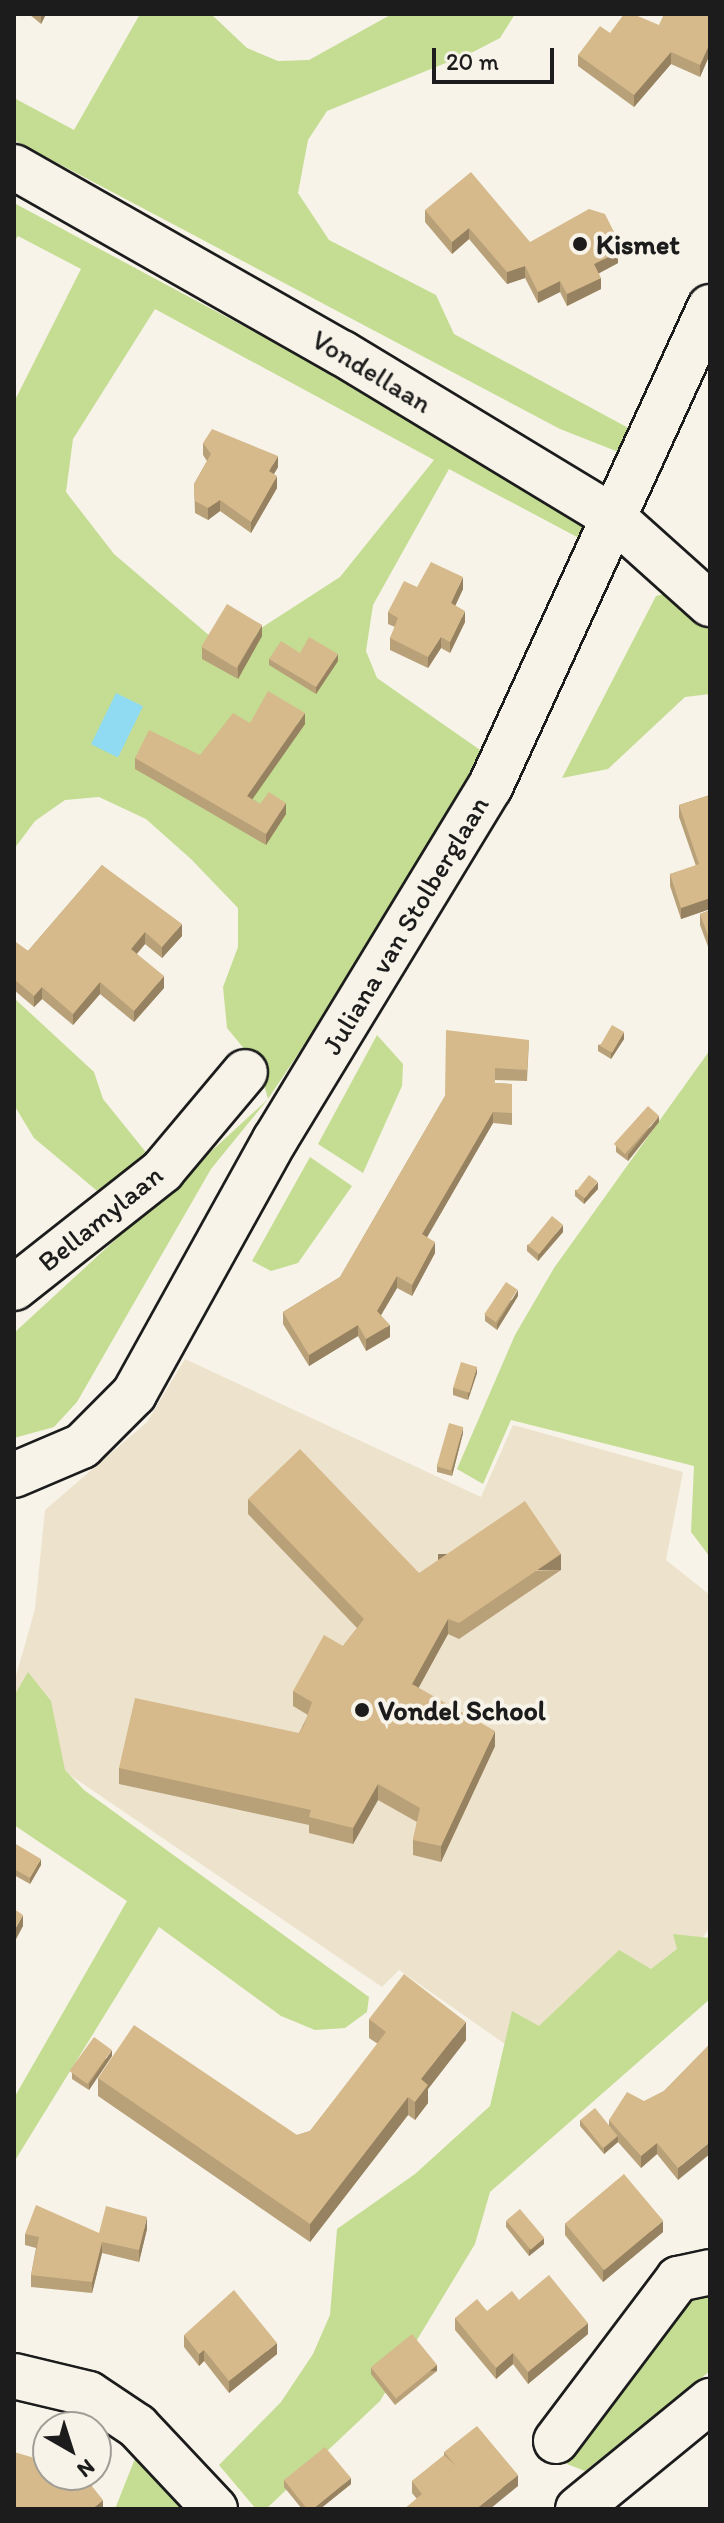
<!DOCTYPE html>
<style>
body{margin:0}
#map{position:relative;width:724px;height:2523px;overflow:hidden;background:#f7f3e8;font-family:Itim,sans-serif}
div>[style]{position:absolute}
[style*='--x']{left:calc(var(--x)*1px);top:calc(var(--y)*1px);width:calc(var(--w)*1px);rotate:calc(var(--a)*1deg)}
.built>*{inset:0;background:#ede2cc}
.green>*{inset:0;background:#c4dd93}
.water>*{inset:0;background:#90daf2;transform-origin:0 0}
.roads{filter:drop-shadow(2px 0 #1c1c1c) drop-shadow(-2px 0 #1c1c1c) drop-shadow(0 2px #1c1c1c) drop-shadow(0 -2px #1c1c1c)}
.minor>*{height:44px;margin:-22px;padding:0 22px;transform-origin:22px;border-radius:22px;background:#f7f3e8}
.wall>*{inset:0;background:#b8a078}
.shaded-wall>*{inset:0;background:#968261;transform-origin:0 0}
.building>*{inset:0;background:#d6ba8b;transform-origin:0 0}
.dots>*{width:22px;height:22px;translate:-50% -50%;box-sizing:border-box;border:4px solid #f7f3e8;border-radius:50%}
span{translate:-50% -50%;white-space:nowrap;text-align:center;line-height:1.15;-webkit-text-stroke:8px #f7f3e8;paint-order:stroke}
.poi-label{font-size:28px;color:#1c1c1c;font-weight:700}
.left{translate:0 -50%;text-align:left}
.street-label{font-size:28px;color:#1c1c1c}
.frame{position:absolute;inset:0;border:16px solid #1c1c1c;pointer-events:none}
.north{position:absolute;left:32px;top:2411px;width:80px;height:80px;box-sizing:border-box;background:#f7f3e8;border:2px solid #9f9d96;border-radius:50%;rotate:141deg;font-size:22px;font-weight:700;line-height:32px;text-align:center;color:#1c1c1c}
.north::after{content:'';display:block;margin:auto;width:28px;height:36px;background:#1c1c1c;clip-path:polygon(50% 0,100% 100%,50% 72%,0 100%)}
.scale{position:absolute;left:432px;top:48px;width:122px;height:36px;box-sizing:border-box;border:4px solid #1c1c1c;border-top:0;padding-left:10px;font-size:24px;line-height:28px;white-space:nowrap;color:#1c1c1c;-webkit-text-stroke:6px #f7f3e8;paint-order:stroke}
</style>
<div id="map">
<div class="built">
<i style="clip-path:polygon(185px 1359px,481px 1497px,513px 1425px,683px 1472px,666px 1560px,710px 1595px,710px 1927px,690px 1956px,558px 2081px,399px 1970px,382px 1987px,14px 1737px,14px 1683px,35px 1609px,45px 1510px,147px 1422px)"></i>
</div>
<div class="green">
<i style="clip-path:polygon(140px 14px,211px 14px,247px 48px,278px 61px,309px 60px,392px 14px,515px 14px,500px 38px,473px 52px,327px 111px,308px 140px,298px 193px,329px 240px,436px 295px,454px 334px,647px 438px,621px 453px,560px 429px,14px 140px,14px 98px,74px 130px)"></i>
<i style="clip-path:polygon(evenodd,14px 203px,577px 505px,594px 546px,449px 469px,373px 605px,366px 651px,377px 678px,493px 759px,491px 765px,268px 1099px,211px 1169px,77px 1402px,54px 1427px,14px 1438px,14px 1333px,268px 1099px,259px 1067px,227px 1028px,223px 987px,238px 947px,238px 908px,192px 860px,146px 819px,99px 797px,65px 800px,35px 821px,14px 849px,14px 402px,81px 269px,18px 236px,14px 242px,14px 203px,155px 309px,434px 460px,340px 577px,255px 632px,211px 637px,114px 554px,66px 492px,73px 439px,155px 309px)"></i>
<i style="clip-path:polygon(672px 592px,710px 618px,710px 694px,685px 697px,608px 769px,562px 778px,656px 596px)"></i>
<i style="clip-path:polygon(14px 998px,94px 1072px,103px 1099px,153px 1161px,108px 1200px,34px 1138px,14px 1105px)"></i>
<i style="clip-path:polygon(377px 1035px,403px 1064px,402px 1086px,363px 1173px,318px 1144px)"></i>
<i style="clip-path:polygon(710px 1050px,710px 1557px,691px 1532px,694px 1466px,511px 1420px,483px 1484px,457px 1469px,515px 1335px,554px 1268px)"></i>
<i style="clip-path:polygon(310px 1157px,352px 1186px,298px 1263px,271px 1271px,252px 1261px)"></i>
<i style="clip-path:polygon(28px 1672px,51px 1701px,65px 1770px,84px 1790px,369px 1997px,367px 2012px,345px 2028px,315px 2030px,281px 2016px,159px 1927px,14px 2162px,14px 2098px,127px 1901px,14px 1825px,14px 1696px)"></i>
<i style="clip-path:polygon(673px 1934px,710px 1938px,710px 1999px,490px 2192px,475px 2244px,380px 2401px,266px 2509px,256px 2509px,219px 2465px,281px 2402px,313px 2354px,330px 2315px,337px 2229px,415px 2174px,490px 2106px,512px 2011px,539px 2026px,619px 1950px,651px 1969px,677px 1949px)"></i>
<i style="clip-path:polygon(710px 2287px,710px 2371px,585px 2471px,567px 2464px,563px 2455px,595px 2411px,688px 2300px)"></i>
<i style="clip-path:polygon(136px 2456px,192px 2509px,115px 2509px)"></i>
</div>
<div class="water">
<i style="left:116px;top:693px;width:30px;height:57px;rotate:26deg"></i>
</div>
<div class="roads">
<div class="minor">
<i style="--x:14;--y:167;--w:377;--a:29.6"></i>
<i style="--x:342;--y:353;--w:318;--a:31.2"></i>
<i style="--x:614;--y:518;--w:129;--a:41.9"></i>
<i style="--x:14;--y:1288;--w:189;--a:-38.3"></i>
<i style="--x:162;--y:1171;--w:129;--a:-50"></i>
<i style="--x:14;--y:1475;--w:74;--a:-23.1"></i>
<i style="--x:82;--y:1446;--w:74;--a:-45"></i>
<i style="--x:134;--y:1394;--w:291;--a:-61"></i>
<i style="--x:275;--y:1140;--w:413;--a:-58.7"></i>
<i style="--x:490;--y:787;--w:528;--a:-65.38"></i>
<i style="--x:14;--y:2376;--w:77;--a:13.5"></i>
<i style="--x:89;--y:2394;--w:58;--a:33.7"></i>
<i style="--x:137;--y:2426;--w:114;--a:46.8"></i>
<i style="--x:556;--y:2441;--w:203;--a:-53"></i>
<i style="--x:678;--y:2279;--w:33;--a:-12"></i>
<i style="--x:578;--y:2509;--w:171;--a:-39.3"></i>
</div>
</div>
<div class="wall">
<i style="clip-path:polygon(29px 14px,46px 14px,41px 24px)"></i>
<i style="clip-path:polygon(710px 14px,710px 54px,700px 77px,671px 64px,634px 107px,578px 66px,578px 55px,610px 33px,659px 25px)"></i>
<i style="clip-path:polygon(425px 210px,530px 242px,618px 263px,599px 273px,601px 289px,567px 306px,560px 292px,538px 303px,525px 278px,507px 284px,469px 239px,452px 254px,425px 222px)"></i>
<i style="clip-path:polygon(203px 443px,278px 467px,274px 474px,277px 488px,251px 533px,220px 511px,208px 520px,195px 513px,194px 484px,207px 461px,203px 455px)"></i>
<i style="clip-path:polygon(417px 587px,463px 589px,455px 606px,465px 622px,450px 653px,441px 648px,428px 668px,390px 650px,390px 638px,395px 627px,388px 624px,388px 612px)"></i>
<i style="clip-path:polygon(262px 636px,238px 679px,202px 659px,202px 647px)"></i>
<i style="clip-path:polygon(300px 653px,338px 661px,316px 694px,269px 665px,269px 659px)"></i>
<i style="clip-path:polygon(250px 723px,305px 724px,252px 799px,260px 804px,286px 814px,266px 845px,135px 769px,135px 758px,200px 755px)"></i>
<i style="clip-path:polygon(710px 795px,710px 909px,681px 919px,670px 886px,670px 874px,696px 866px,679px 817px,679px 805px)"></i>
<i style="clip-path:polygon(102px 865px,182px 936px,162px 958px,145px 944px,137px 954px,164px 988px,134px 1022px,100px 994px,73px 1025px,42px 999px,34px 1007px,14px 990px,14px 941px,28px 951px)"></i>
<i style="clip-path:polygon(710px 910px,710px 952px,700px 925px,700px 914px)"></i>
<i style="clip-path:polygon(624px 1039px,611px 1059px,598px 1051px,598px 1045px)"></i>
<i style="clip-path:polygon(529px 1040px,527px 1081px,495px 1080px,495px 1083px,512px 1084px,512px 1125px,493px 1123px,427px 1237px,435px 1253px,412px 1296px,397px 1288px,381px 1315px,390px 1337px,366px 1351px,358px 1336px,309px 1366px,283px 1324px,283px 1312px,340px 1277px,445px 1096px)"></i>
<i style="clip-path:polygon(659px 1122px,628px 1161px,616px 1152px,616px 1146px)"></i>
<i style="clip-path:polygon(598px 1189px,584px 1204px,575px 1196px,575px 1190px)"></i>
<i style="clip-path:polygon(563px 1232px,538px 1261px,527px 1251px,527px 1245px)"></i>
<i style="clip-path:polygon(518px 1296px,497px 1330px,485px 1321px,485px 1315px)"></i>
<i style="clip-path:polygon(477px 1373px,468px 1400px,453px 1395px,453px 1388px)"></i>
<i style="clip-path:polygon(463px 1433px,452px 1476px,437px 1472px,437px 1466px)"></i>
<i style="clip-path:polygon(248px 1499px,419px 1573px,561px 1570px,459px 1639px,448px 1634px,418px 1688px,495px 1746px,441px 1862px,413px 1855px,413px 1840px,417px 1822px,378px 1800px,353px 1844px,309px 1833px,309px 1825px,119px 1784px,119px 1768px,299px 1733px,308px 1715px,293px 1706px,293px 1691px,343px 1646px,357px 1628px,248px 1514px)"></i>
<i style="clip-path:polygon(14px 1843px,41px 1865px,30px 1884px,14px 1875px)"></i>
<i style="clip-path:polygon(369px 2019px,466px 2040px,428px 2089px,428px 2103px,415px 2120px,408px 2115px,310px 2242px,98px 2096px,98px 2078px,297px 2135px,310px 2131px,378px 2044px,369px 2038px)"></i>
<i style="clip-path:polygon(708px 2046px,678px 2180px,657px 2154px,641px 2168px,618px 2142px,604px 2154px,580px 2126px,580px 2120px,609px 2126px,609px 2120px,664px 2091px)"></i>
<i style="clip-path:polygon(112px 2056px,89px 2090px,72px 2079px,72px 2073px)"></i>
<i style="clip-path:polygon(506px 2221px,544px 2244px,529px 2256px,506px 2227px)"></i>
<i style="clip-path:polygon(565px 2223px,663px 2232px,603px 2282px,565px 2235px)"></i>
<i style="clip-path:polygon(147px 2229px,139px 2262px,102px 2253px,92px 2293px,31px 2287px,31px 2275px,36px 2248px,25px 2245px,25px 2234px,99px 2233px)"></i>
<i style="clip-path:polygon(519px 2300px,588px 2334px,528px 2384px,513px 2364px,496px 2379px,455px 2330px,455px 2318px,487px 2311px)"></i>
<i style="clip-path:polygon(184px 2335px,277px 2354px,229px 2393px,204px 2361px,199px 2366px,184px 2347px)"></i>
<i style="clip-path:polygon(371px 2368px,437px 2371px,395px 2405px,371px 2374px)"></i>
<i style="clip-path:polygon(444px 2452px,518px 2486px,417px 2499px,412px 2493px,412px 2481px,444px 2456px)"></i>
<i style="clip-path:polygon(284px 2480px,351px 2484px,320px 2509px,302px 2509px,284px 2487px)"></i>
</div>
<div class="shaded-wall">
<i style="clip-path:polygon(41px 14px,46px 14px,41px 24px)"></i>
<i style="clip-path:polygon(710px 43px,710px 54px,700px 77px,700px 65px)"></i>
<i style="clip-path:polygon(671px 52px,671px 64px,634px 107px,634px 95px)"></i>
<i style="clip-path:polygon(469px 228px,469px 239px,452px 254px,452px 242px)"></i>
<i style="clip-path:polygon(618px 252px,618px 263px,594px 276px,594px 264px)"></i>
<i style="clip-path:polygon(525px 266px,525px 278px,507px 284px,507px 272px)"></i>
<i style="clip-path:polygon(601px 278px,601px 289px,567px 306px,567px 294px)"></i>
<i style="clip-path:polygon(560px 281px,560px 292px,538px 303px,538px 292px)"></i>
<i style="clip-path:polygon(278px 456px,278px 467px,269px 482px,269px 471px)"></i>
<i style="clip-path:polygon(277px 476px,277px 488px,251px 533px,251px 522px)"></i>
<i style="clip-path:polygon(220px 500px,220px 511px,208px 520px,208px 508px)"></i>
<i style="clip-path:polygon(463px 577px,463px 589px,451px 615px,451px 603px)"></i>
<i style="clip-path:polygon(465px 611px,465px 622px,450px 653px,450px 642px)"></i>
<i style="clip-path:polygon(262px 625px,262px 636px,238px 679px,238px 667px)"></i>
<i style="clip-path:polygon(441px 637px,441px 648px,428px 668px,428px 657px)"></i>
<i style="clip-path:polygon(338px 654px,338px 661px,316px 694px,316px 687px)"></i>
<i style="clip-path:polygon(305px 713px,305px 724px,247px 807px,247px 796px)"></i>
<i style="clip-path:polygon(286px 803px,286px 814px,266px 845px,266px 834px)"></i>
<i style="clip-path:polygon(710px 898px,710px 909px,681px 919px,681px 908px)"></i>
<i style="clip-path:polygon(182px 924px,182px 936px,162px 958px,162px 947px)"></i>
<i style="clip-path:polygon(145px 932px,145px 944px,131px 960px,131px 949px)"></i>
<i style="clip-path:polygon(164px 976px,164px 988px,134px 1022px,134px 1011px)"></i>
<i style="clip-path:polygon(100px 982px,100px 994px,73px 1025px,73px 1014px)"></i>
<i style="clip-path:polygon(42px 987px,42px 999px,34px 1007px,34px 996px)"></i>
<i style="clip-path:polygon(624px 1032px,624px 1039px,611px 1059px,611px 1053px)"></i>
<i style="clip-path:polygon(493px 1112px,493px 1123px,422px 1246px,422px 1234px)"></i>
<i style="clip-path:polygon(659px 1116px,659px 1122px,628px 1161px,628px 1155px)"></i>
<i style="clip-path:polygon(598px 1182px,598px 1189px,584px 1204px,584px 1198px)"></i>
<i style="clip-path:polygon(563px 1225px,563px 1232px,538px 1261px,538px 1255px)"></i>
<i style="clip-path:polygon(435px 1242px,435px 1253px,412px 1296px,412px 1285px)"></i>
<i style="clip-path:polygon(397px 1276px,397px 1288px,377px 1322px,377px 1311px)"></i>
<i style="clip-path:polygon(518px 1290px,518px 1296px,497px 1330px,497px 1324px)"></i>
<i style="clip-path:polygon(358px 1325px,358px 1336px,309px 1366px,309px 1355px)"></i>
<i style="clip-path:polygon(390px 1325px,390px 1337px,366px 1351px,366px 1339px)"></i>
<i style="clip-path:polygon(477px 1367px,477px 1373px,468px 1400px,468px 1394px)"></i>
<i style="clip-path:polygon(463px 1427px,463px 1433px,452px 1476px,452px 1470px)"></i>
<i style="left:561px;top:1554px;width:16px;height:123px;rotate:90deg"></i>
<i style="clip-path:polygon(448px 1619px,448px 1634px,412px 1700px,412px 1684px)"></i>
<i style="clip-path:polygon(495px 1731px,495px 1746px,441px 1862px,441px 1846px)"></i>
<i style="clip-path:polygon(378px 1784px,378px 1800px,353px 1844px,353px 1828px)"></i>
<i style="clip-path:polygon(41px 1859px,41px 1865px,30px 1884px,30px 1878px)"></i>
<i style="clip-path:polygon(23px 1915px,23px 1926px,14px 1943px,14px 1931px)"></i>
<i style="clip-path:polygon(466px 2022px,466px 2040px,428px 2089px,428px 2103px,415px 2120px,415px 2102px,421px 2079px)"></i>
<i style="clip-path:polygon(112px 2050px,112px 2056px,89px 2090px,89px 2084px)"></i>
<i style="clip-path:polygon(408px 2097px,408px 2115px,310px 2242px,310px 2224px)"></i>
<i style="clip-path:polygon(618px 2136px,618px 2142px,604px 2154px,604px 2148px)"></i>
<i style="clip-path:polygon(710px 2142px,710px 2154px,678px 2180px,678px 2168px)"></i>
<i style="clip-path:polygon(657px 2143px,657px 2154px,641px 2168px,641px 2156px)"></i>
<i style="clip-path:polygon(147px 2217px,147px 2229px,139px 2262px,139px 2250px)"></i>
<i style="clip-path:polygon(663px 2221px,663px 2232px,603px 2282px,603px 2270px)"></i>
<i style="clip-path:polygon(544px 2238px,544px 2244px,529px 2256px,529px 2250px)"></i>
<i style="clip-path:polygon(102px 2242px,102px 2253px,92px 2293px,92px 2282px)"></i>
<i style="clip-path:polygon(588px 2323px,588px 2334px,528px 2384px,528px 2372px)"></i>
<i style="clip-path:polygon(277px 2343px,277px 2354px,229px 2393px,229px 2381px)"></i>
<i style="clip-path:polygon(204px 2350px,204px 2361px,199px 2366px,199px 2354px)"></i>
<i style="clip-path:polygon(513px 2353px,513px 2364px,496px 2379px,496px 2368px)"></i>
<i style="left:437px;top:2365px;width:6px;height:54px;rotate:90deg"></i>
<i style="clip-path:polygon(518px 2475px,518px 2486px,490px 2509px,476px 2509px)"></i>
<i style="clip-path:polygon(351px 2478px,351px 2484px,320px 2509px,313px 2509px)"></i>
<i style="clip-path:polygon(103px 2500px,103px 2509px,92px 2509px)"></i>
</div>
<div class="building">
<i style="clip-path:polygon(624px 14px,633px 14px,659px 25px,664px 14px,710px 14px,710px 43px,700px 65px,671px 52px,634px 95px,578px 55px,600px 26px,610px 33px)"></i>
<i style="clip-path:polygon(471px 172px,530px 242px,589px 209px,605px 214px,616px 236px,618px 252px,594px 264px,601px 278px,567px 294px,560px 281px,538px 292px,525px 266px,507px 272px,469px 228px,452px 242px,425px 210px)"></i>
<i style="clip-path:polygon(212px 429px,278px 456px,269px 471px,277px 476px,251px 522px,220px 500px,208px 508px,195px 501px,194px 484px,211px 454px,203px 443px)"></i>
<i style="clip-path:polygon(431px 562px,463px 577px,451px 603px,465px 611px,450px 642px,441px 637px,428px 657px,390px 638px,398px 618px,388px 612px,404px 581px,417px 587px)"></i>
<i style="left:227px;top:604px;width:41px;height:50px;rotate:31deg"></i>
<i style="clip-path:polygon(309px 637px,338px 654px,316px 687px,269px 659px,281px 641px,300px 653px)"></i>
<i style="clip-path:polygon(268px 691px,305px 713px,247px 796px,260px 804px,269px 792px,286px 803px,266px 834px,135px 758px,149px 730px,200px 755px,233px 713px,250px 723px)"></i>
<i style="clip-path:polygon(710px 795px,710px 898px,681px 908px,670px 874px,699px 864px,679px 805px)"></i>
<i style="clip-path:polygon(102px 865px,182px 924px,162px 947px,145px 932px,131px 949px,164px 976px,134px 1011px,100px 982px,73px 1014px,42px 987px,34px 996px,14px 979px,14px 941px,28px 951px)"></i>
<i style="clip-path:polygon(710px 910px,710px 941px,700px 914px)"></i>
<i style="left:612px;top:1025px;width:14px;height:24px;rotate:30deg"></i>
<i style="clip-path:polygon(446px 1030px,529px 1040px,527px 1070px,495px 1068px,495px 1083px,512px 1084px,512px 1113px,493px 1112px,422px 1234px,435px 1242px,412px 1285px,397px 1276px,377px 1311px,390px 1325px,366px 1339px,358px 1325px,309px 1355px,283px 1312px,340px 1277px,445px 1096px)"></i>
<i style="left:648px;top:1106px;width:15px;height:51px;rotate:42deg"></i>
<i style="left:589px;top:1175px;width:11px;height:21px;rotate:38deg"></i>
<i style="left:552px;top:1216px;width:14px;height:38px;rotate:39deg"></i>
<i style="left:506px;top:1282px;width:14px;height:39px;rotate:34deg"></i>
<i style="left:461px;top:1362px;width:17px;height:27px;rotate:17deg"></i>
<i style="left:449px;top:1423px;width:15px;height:45px;rotate:16deg"></i>
<i style="clip-path:polygon(300px 1449px,419px 1573px,525px 1501px,561px 1554px,459px 1623px,448px 1619px,412px 1684px,495px 1731px,441px 1846px,413px 1840px,420px 1808px,378px 1784px,353px 1828px,309px 1817px,311px 1810px,119px 1768px,135px 1698px,299px 1733px,304px 1725px,312px 1702px,293px 1691px,324px 1635px,343px 1646px,364px 1619px,248px 1499px)"></i>
<i style="clip-path:polygon(14px 1843px,41px 1859px,30px 1878px,14px 1869px)"></i>
<i style="clip-path:polygon(14px 1909px,23px 1915px,14px 1931px)"></i>
<i style="clip-path:polygon(404px 1974px,466px 2022px,421px 2079px,428px 2085px,415px 2102px,408px 2097px,310px 2224px,98px 2078px,134px 2025px,297px 2135px,310px 2131px,386px 2032px,369px 2019px)"></i>
<i style="left:94px;top:2037px;width:22px;height:42px;rotate:36deg"></i>
<i style="clip-path:polygon(708px 2046px,710px 2048px,710px 2142px,678px 2168px,657px 2143px,641px 2156px,609px 2120px,627px 2092px,644px 2101px,664px 2091px)"></i>
<i style="left:595px;top:2108px;width:36px;height:19px;rotate:51deg"></i>
<i style="left:624px;top:2174px;width:61px;height:77px;rotate:50deg"></i>
<i style="clip-path:polygon(36px 2205px,99px 2233px,106px 2206px,147px 2217px,139px 2250px,102px 2242px,92px 2282px,31px 2275px,39px 2237px,25px 2234px)"></i>
<i style="left:520px;top:2209px;width:38px;height:18px;rotate:50deg"></i>
<i style="clip-path:polygon(549px 2275px,588px 2323px,528px 2372px,513px 2353px,496px 2368px,455px 2318px,477px 2299px,487px 2311px,512px 2291px,519px 2300px)"></i>
<i style="clip-path:polygon(234px 2290px,277px 2343px,229px 2381px,204px 2350px,199px 2354px,184px 2335px)"></i>
<i style="left:412px;top:2334px;width:40px;height:53px;rotate:51deg"></i>
<i style="clip-path:polygon(477px 2426px,518px 2475px,476px 2509px,404px 2509px,422px 2494px,412px 2481px,444px 2455px,456px 2466px,444px 2452px)"></i>
<i style="clip-path:polygon(325px 2447px,351px 2478px,313px 2509px,307px 2509px,284px 2480px)"></i>
<i style="clip-path:polygon(14px 2452px,48px 2462px,48px 2475px,83px 2475px,103px 2500px,92px 2509px,14px 2509px)"></i>
</div>
<div class="dots">
<i style="left:580px;top:244px;background:#1c1c1c"></i>
<i style="left:362px;top:1710px;background:#1c1c1c"></i>
</div>
<div class="poi-label">
<span class="left" style="left:596px;top:244px">Kismet</span>
<span class="left" style="left:378px;top:1710px">Vondel School</span>
</div>
<div class="street-label">
<span style="left:372px;top:371px;rotate:31deg">Vondellaan</span>
<span style="left:405px;top:925px;rotate:-59deg">Juliana van Stolberglaan</span>
<span style="left:100px;top:1218px;rotate:-39deg">Bellamylaan</span>
</div>
<div class="frame"></div>
<div class="north">N</div>
<div class="scale">20 m</div>
</div>
